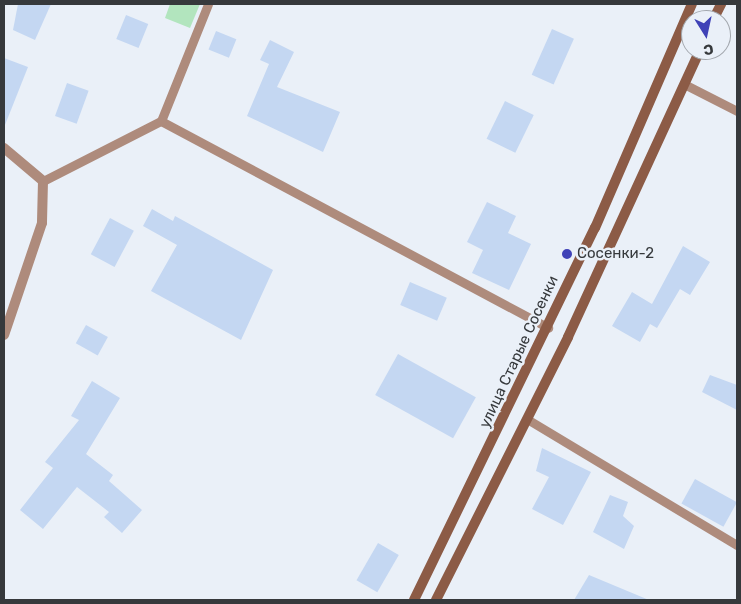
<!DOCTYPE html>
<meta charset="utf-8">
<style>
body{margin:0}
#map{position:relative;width:741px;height:604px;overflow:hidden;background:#eaf0f8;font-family:Rubik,sans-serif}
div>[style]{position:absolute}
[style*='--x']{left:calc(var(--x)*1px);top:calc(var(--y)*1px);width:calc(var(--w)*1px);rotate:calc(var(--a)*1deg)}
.green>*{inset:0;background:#b2e5be}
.building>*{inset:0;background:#c4d7f2;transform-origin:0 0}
.lane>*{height:9px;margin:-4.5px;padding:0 4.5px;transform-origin:4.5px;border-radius:4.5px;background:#ae8b7c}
.street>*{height:10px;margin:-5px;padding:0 5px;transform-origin:5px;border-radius:5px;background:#ae8b7c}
.secondary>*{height:10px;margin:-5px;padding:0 5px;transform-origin:5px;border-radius:5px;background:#8c5b46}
.dots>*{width:14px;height:14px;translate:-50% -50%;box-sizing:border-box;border:2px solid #eaf0f8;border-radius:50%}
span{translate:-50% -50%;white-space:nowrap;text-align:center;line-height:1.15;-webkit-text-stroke:5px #eaf0f8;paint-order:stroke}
.poi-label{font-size:15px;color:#36393c}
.left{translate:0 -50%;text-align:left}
.street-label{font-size:15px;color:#36393c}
.frame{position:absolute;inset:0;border:5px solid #36393c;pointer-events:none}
.north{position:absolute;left:681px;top:10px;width:50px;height:50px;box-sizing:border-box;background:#eaf0f8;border:1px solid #a2a7ad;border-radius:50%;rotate:170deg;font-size:14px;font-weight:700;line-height:20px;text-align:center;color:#36393c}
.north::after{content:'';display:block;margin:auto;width:18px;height:22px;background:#3f42b7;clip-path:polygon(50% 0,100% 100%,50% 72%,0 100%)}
</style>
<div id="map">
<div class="green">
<i style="clip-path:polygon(170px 4px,200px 4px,190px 28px,165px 18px)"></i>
</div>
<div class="building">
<i style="clip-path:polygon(18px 4px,51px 4px,35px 40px,13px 30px)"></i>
<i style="left:126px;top:15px;width:24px;height:26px;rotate:22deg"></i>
<i style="left:552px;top:29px;width:24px;height:50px;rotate:24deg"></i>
<i style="left:216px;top:31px;width:22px;height:20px;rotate:22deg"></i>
<i style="clip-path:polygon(270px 40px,294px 52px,277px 87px,340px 112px,323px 152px,247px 116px,269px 64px,260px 60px)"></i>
<i style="clip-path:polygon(4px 58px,28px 67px,5px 125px,4px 124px)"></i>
<i style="left:67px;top:83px;width:23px;height:35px;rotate:20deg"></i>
<i style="left:505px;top:101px;width:32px;height:42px;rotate:26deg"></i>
<i style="clip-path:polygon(487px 202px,516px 216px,508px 233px,531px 244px,509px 290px,472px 273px,483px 250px,467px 242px)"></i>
<i style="clip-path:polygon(152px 209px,173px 221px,175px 216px,273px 270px,241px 340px,151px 291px,177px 245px,143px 226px)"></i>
<i style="left:110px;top:218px;width:27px;height:41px;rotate:28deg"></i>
<i style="clip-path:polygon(683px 246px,710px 262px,690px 295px,680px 289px,657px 328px,650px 324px,640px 342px,612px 326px,632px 292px,652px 304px)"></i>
<i style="left:410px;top:282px;width:40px;height:25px;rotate:23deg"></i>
<i style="left:86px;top:325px;width:25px;height:21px;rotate:29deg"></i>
<i style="left:398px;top:354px;width:89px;height:47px;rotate:29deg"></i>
<i style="clip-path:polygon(710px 375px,737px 385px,737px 410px,702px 392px)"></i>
<i style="clip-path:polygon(92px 381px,120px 398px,86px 454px,113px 475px,109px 481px,142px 510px,122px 533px,104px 517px,109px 512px,77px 487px,43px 529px,20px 510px,53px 468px,45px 462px,79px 420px,71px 416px)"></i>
<i style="clip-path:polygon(542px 448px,591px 472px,563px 525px,532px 509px,549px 477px,536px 471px)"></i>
<i style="left:695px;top:479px;width:48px;height:28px;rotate:29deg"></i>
<i style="clip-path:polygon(610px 495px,628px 502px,623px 516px,634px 526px,624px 549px,593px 532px)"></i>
<i style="left:378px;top:543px;width:24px;height:43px;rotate:30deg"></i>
<i style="clip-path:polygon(589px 575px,649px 600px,574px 600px)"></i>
</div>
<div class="lane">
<i style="--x:684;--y:84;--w:59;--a:27"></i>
<i style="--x:161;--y:121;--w:439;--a:28.1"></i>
<i style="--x:43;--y:181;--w:132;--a:-27"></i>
<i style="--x:161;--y:121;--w:126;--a:-68.1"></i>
<i style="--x:527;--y:419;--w:245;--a:31"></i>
</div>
<div class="street">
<i style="--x:4;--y:148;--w:51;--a:40.2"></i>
<i style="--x:43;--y:181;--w:42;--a:91.4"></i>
<i style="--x:42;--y:223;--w:118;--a:108.7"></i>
</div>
<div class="secondary">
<i style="--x:713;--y:20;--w:18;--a:-63"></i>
<i style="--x:414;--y:600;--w:414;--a:-64.1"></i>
<i style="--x:595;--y:228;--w:244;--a:-66.6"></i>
<i style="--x:436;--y:600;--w:294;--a:-63.3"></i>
<i style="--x:568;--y:337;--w:316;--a:-65.3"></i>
</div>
<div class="dots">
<i style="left:567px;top:254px;background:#3f42b7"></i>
</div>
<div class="poi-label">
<span class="left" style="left:577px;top:254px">Сосенки-2</span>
</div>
<div class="street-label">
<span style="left:519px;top:352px;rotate:-65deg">улица Старые Сосенки</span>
</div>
<div class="frame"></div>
<div class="north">С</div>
</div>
